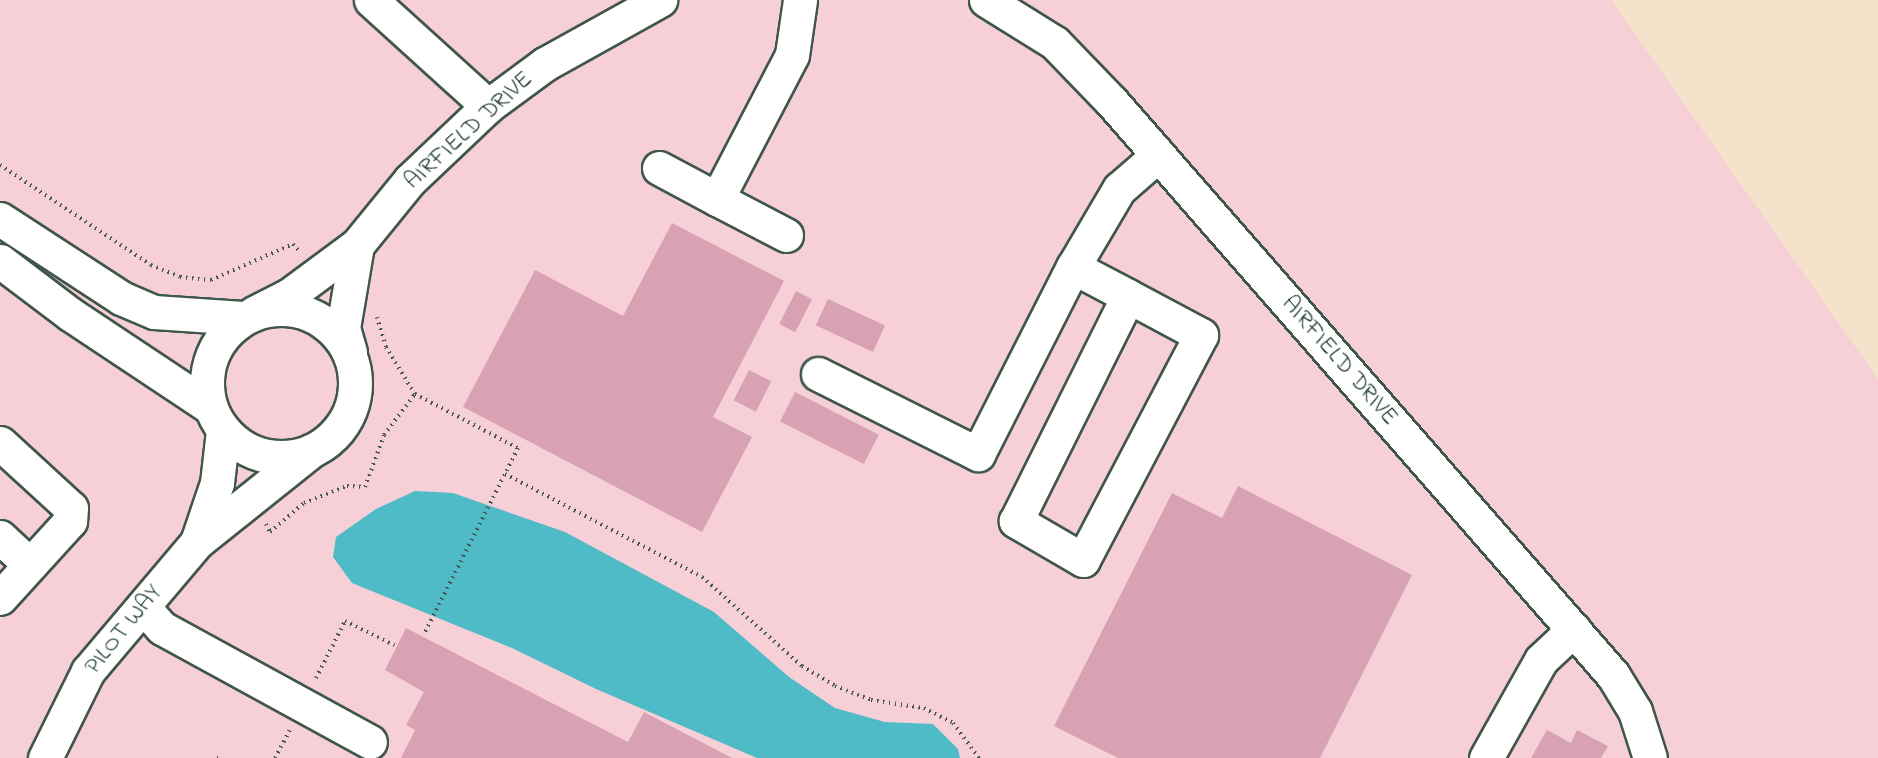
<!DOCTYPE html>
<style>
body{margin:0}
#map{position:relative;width:1878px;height:758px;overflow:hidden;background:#f4e2ca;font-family:"Indie Flower",sans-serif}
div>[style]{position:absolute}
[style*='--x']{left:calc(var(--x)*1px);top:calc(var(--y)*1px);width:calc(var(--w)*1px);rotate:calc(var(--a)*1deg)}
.built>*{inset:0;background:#f6cfd7}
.water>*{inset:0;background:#4ebbc7}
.building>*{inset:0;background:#d9a2b4;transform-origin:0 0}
.path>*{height:4px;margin-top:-2px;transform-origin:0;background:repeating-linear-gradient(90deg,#3f564a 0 1.5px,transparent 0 6px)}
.roads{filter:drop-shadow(2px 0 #3f564a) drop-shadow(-2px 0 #3f564a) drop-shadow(0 2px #3f564a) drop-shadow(0 -2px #3f564a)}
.minor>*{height:33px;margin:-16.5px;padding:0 16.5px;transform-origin:16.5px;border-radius:16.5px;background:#fff}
.minor>.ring{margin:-16.5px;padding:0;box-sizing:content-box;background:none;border:33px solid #fff;border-radius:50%}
span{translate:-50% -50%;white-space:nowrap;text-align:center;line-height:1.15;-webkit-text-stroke:4.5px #fff;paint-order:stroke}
.street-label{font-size:24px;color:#1f3d34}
</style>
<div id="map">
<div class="built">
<i style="clip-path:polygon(0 0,1611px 0,1878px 379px,1878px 758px,0 758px)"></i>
</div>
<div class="water">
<i style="clip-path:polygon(415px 491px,453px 493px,565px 532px,714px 612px,789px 677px,835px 708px,885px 722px,933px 724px,958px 749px,960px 758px,757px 758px,596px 689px,512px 648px,352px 583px,333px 557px,336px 537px,376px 509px)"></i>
</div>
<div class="building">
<i style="clip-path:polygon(672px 223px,784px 281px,713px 417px,752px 437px,702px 532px,463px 407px,535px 270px,623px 316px)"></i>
<i style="left:796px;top:291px;width:18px;height:37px;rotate:27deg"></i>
<i style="left:828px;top:299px;width:63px;height:29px;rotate:25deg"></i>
<i style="left:749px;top:370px;width:25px;height:34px;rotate:27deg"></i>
<i style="left:795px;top:392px;width:94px;height:33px;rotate:27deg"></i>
<i style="clip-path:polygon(1238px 486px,1412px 575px,1320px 758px,1118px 758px,1054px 726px,1172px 493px,1222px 518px)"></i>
<i style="clip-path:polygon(406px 628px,628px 742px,644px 712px,732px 758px,401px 758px,415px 730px,406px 725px,424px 692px,385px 670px)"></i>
<i style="clip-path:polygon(1547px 730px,1571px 743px,1577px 730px,1608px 746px,1601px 758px,1531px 758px)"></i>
</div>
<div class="path">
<i style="--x:0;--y:165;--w:181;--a:33.5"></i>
<i style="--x:151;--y:265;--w:31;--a:22"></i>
<i style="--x:180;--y:277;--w:31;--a:6"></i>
<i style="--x:211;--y:280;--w:90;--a:-23.7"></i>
<i style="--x:293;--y:244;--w:11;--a:49"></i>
<i style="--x:415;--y:394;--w:116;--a:27.7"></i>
<i style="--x:518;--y:448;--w:208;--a:116.8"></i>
<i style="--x:505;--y:474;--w:222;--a:27.6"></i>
<i style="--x:702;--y:577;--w:134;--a:41.7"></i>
<i style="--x:802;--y:666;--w:39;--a:31"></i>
<i style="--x:835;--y:686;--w:39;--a:21"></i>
<i style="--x:871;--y:700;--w:54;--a:8.6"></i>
<i style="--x:924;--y:708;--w:33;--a:27"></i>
<i style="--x:953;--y:723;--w:44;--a:53.4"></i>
<i style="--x:266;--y:524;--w:9;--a:63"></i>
<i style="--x:270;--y:532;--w:45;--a:-40.5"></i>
<i style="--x:304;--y:503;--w:46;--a:-21.6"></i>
<i style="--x:347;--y:486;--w:18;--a:3"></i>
<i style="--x:365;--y:487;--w:55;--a:-69.9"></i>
<i style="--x:384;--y:435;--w:51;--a:-52.9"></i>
<i style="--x:415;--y:394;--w:55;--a:-121.7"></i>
<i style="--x:386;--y:347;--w:31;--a:-107"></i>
<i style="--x:316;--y:678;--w:64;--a:-63"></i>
<i style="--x:345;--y:621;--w:55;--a:26.1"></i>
<i style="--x:217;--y:758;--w:1;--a:0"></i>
<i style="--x:275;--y:758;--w:32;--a:-62"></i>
</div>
<div class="roads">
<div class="minor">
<i style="--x:371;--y:0;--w:158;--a:42.2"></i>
<i style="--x:986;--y:0;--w:81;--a:31.9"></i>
<i style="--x:1055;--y:43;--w:82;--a:46"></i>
<i style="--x:1112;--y:102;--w:761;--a:48.84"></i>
<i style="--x:1613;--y:675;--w:42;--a:58.6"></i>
<i style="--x:1635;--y:711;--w:49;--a:72.3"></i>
<i style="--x:659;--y:168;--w:66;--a:28.1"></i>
<i style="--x:0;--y:219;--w:145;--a:33.1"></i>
<i style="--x:121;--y:298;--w:36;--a:23"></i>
<i style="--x:154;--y:312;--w:89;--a:3.9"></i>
<i style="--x:786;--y:235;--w:78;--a:-152.4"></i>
<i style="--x:717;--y:199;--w:162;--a:-62.5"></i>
<i style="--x:792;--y:55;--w:56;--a:-81.7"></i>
<i style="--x:0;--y:261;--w:88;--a:37.1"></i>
<i style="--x:70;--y:314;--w:168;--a:33.6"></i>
<i style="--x:1073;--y:267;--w:62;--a:27.8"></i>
<i style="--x:1128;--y:296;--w:83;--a:28.1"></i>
<i style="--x:1201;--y:335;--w:254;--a:117.7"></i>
<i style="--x:1083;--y:560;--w:78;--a:-149.8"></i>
<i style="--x:1016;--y:521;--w:251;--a:-63.5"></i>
<i class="ring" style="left:207px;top:309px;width:115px;height:115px"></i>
<i style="--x:254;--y:313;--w:38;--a:-27"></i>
<i style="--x:288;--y:296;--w:86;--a:-36.5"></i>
<i style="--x:357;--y:245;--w:84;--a:-50.8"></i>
<i style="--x:410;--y:180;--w:108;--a:-43.5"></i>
<i style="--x:488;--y:106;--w:71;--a:-36.4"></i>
<i style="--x:545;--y:64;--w:132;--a:-29.1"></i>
<i style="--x:350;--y:352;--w:25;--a:-106"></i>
<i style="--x:343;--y:328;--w:84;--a:-80.4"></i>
<i style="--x:818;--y:374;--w:179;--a:26.6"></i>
<i style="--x:978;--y:454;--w:210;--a:-63.1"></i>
<i style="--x:1073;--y:267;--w:91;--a:-59.5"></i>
<i style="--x:1119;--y:189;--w:52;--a:-41.1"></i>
<i style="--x:0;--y:443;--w:96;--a:42.5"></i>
<i style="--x:71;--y:508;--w:13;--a:94"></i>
<i style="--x:70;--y:521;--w:104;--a:132.3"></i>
<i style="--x:0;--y:537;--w:40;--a:43"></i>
<i style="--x:197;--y:542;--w:62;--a:-71.3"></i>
<i style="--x:217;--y:483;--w:53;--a:-83.5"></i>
<i style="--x:143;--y:607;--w:28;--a:48"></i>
<i style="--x:162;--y:628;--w:237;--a:28.7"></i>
<i style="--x:45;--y:758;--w:97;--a:-63.7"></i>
<i style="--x:88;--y:671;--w:169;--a:-49.8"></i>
<i style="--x:197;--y:542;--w:146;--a:-38.6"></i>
<i style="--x:1486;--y:758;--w:112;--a:-60.7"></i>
<i style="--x:1541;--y:660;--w:45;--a:-43.2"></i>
</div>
</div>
<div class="street-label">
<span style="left:469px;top:131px;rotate:-42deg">AIRFIELD DRIVE</span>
<span style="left:1339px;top:361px;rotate:49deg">AIRFIELD DRIVE</span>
<span style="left:124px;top:630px;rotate:-51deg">PILOT WAY</span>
</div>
</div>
